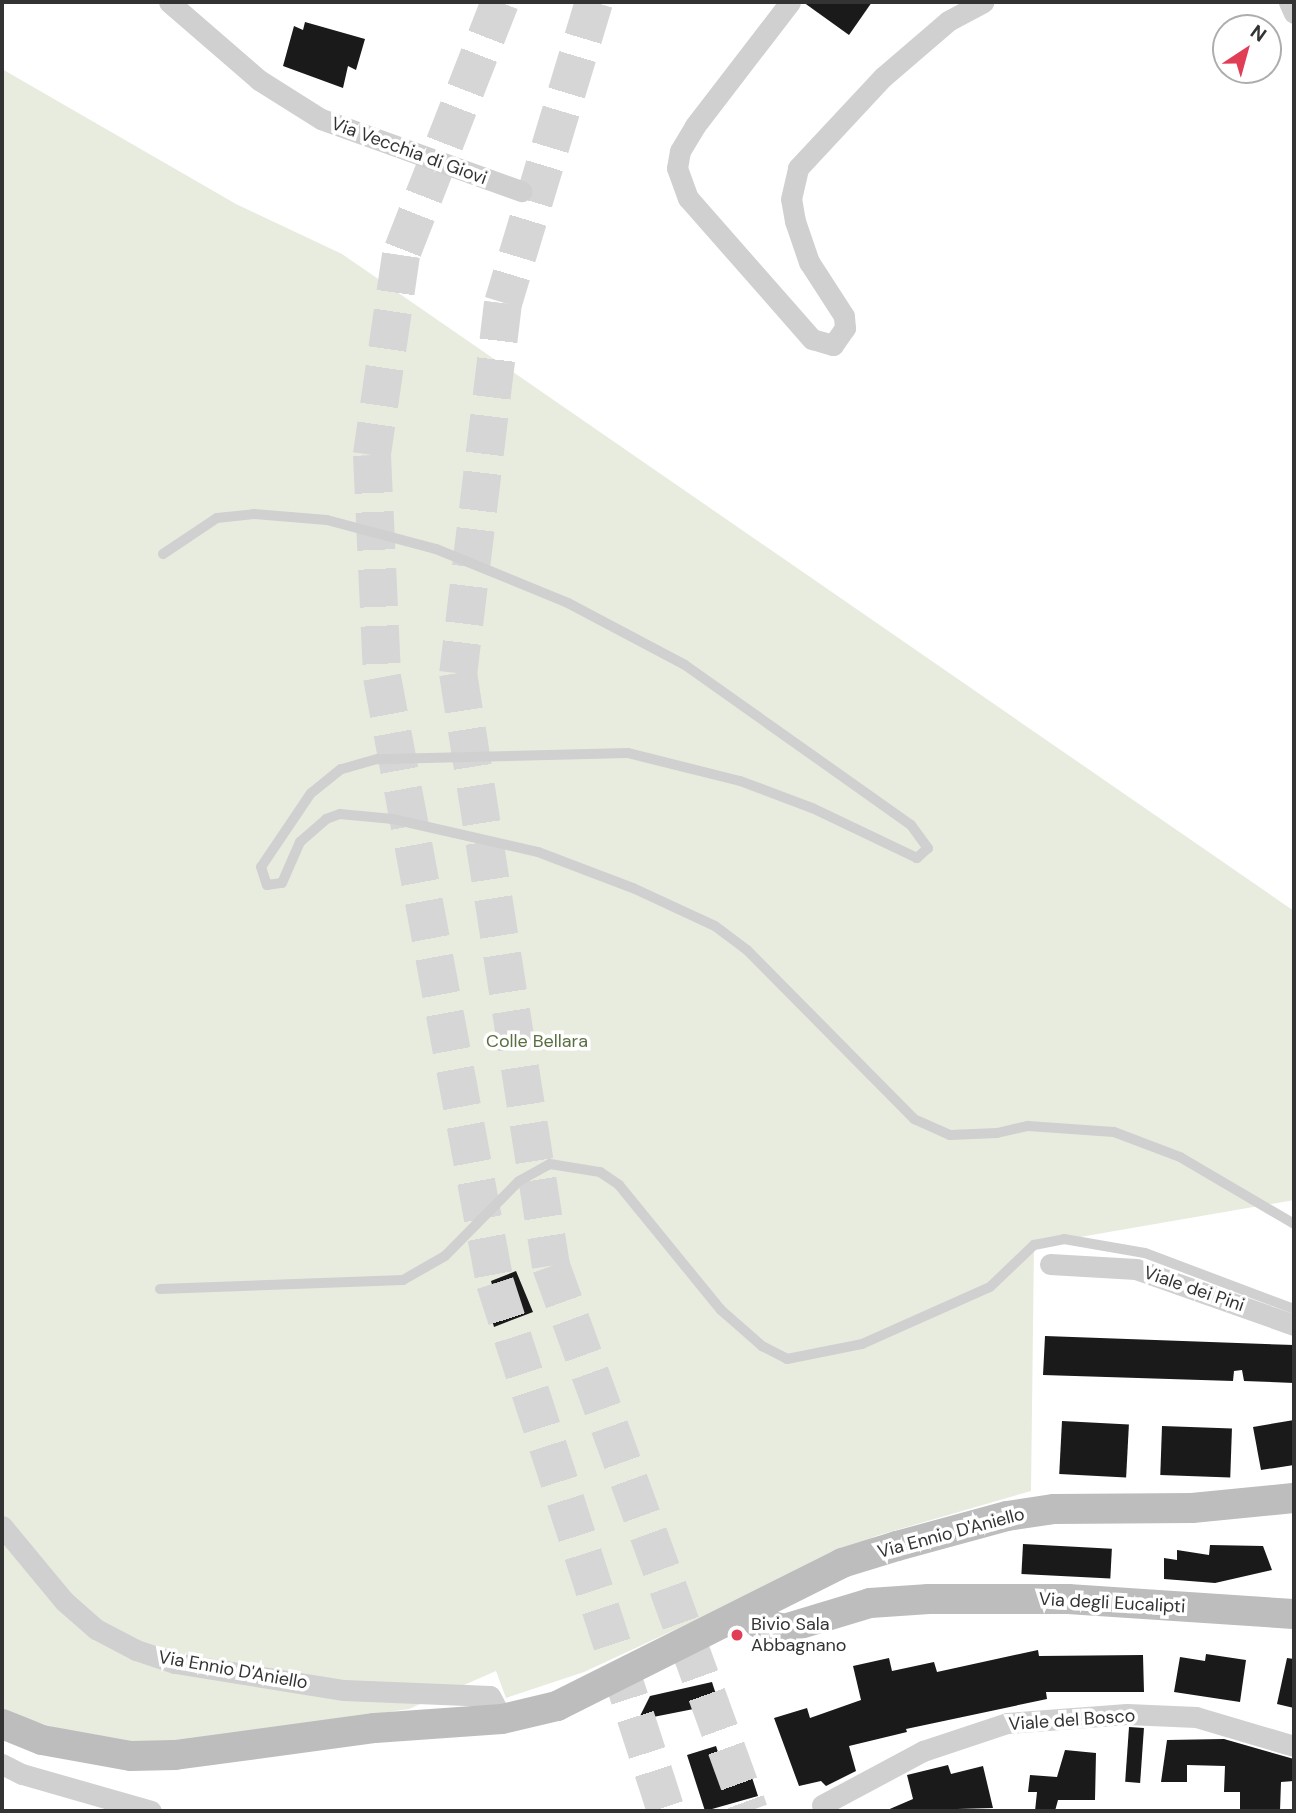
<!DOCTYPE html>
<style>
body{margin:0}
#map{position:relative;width:1296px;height:1813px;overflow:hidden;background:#fff;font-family:"DM Sans",sans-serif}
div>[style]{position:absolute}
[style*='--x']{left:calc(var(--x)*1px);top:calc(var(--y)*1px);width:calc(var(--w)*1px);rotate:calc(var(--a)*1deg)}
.green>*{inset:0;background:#e7ecdf}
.building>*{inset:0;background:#1a1a1a;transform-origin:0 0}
.highway-tunnel>*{height:38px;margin-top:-19px;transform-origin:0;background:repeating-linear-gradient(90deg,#d6d6d6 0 38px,transparent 0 57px)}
.lane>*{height:10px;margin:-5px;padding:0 5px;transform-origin:5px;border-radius:5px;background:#d0d0d0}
.street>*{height:21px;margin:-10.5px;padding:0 10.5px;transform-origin:10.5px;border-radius:10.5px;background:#d0d0d0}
.secondary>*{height:30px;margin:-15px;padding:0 15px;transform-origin:15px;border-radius:15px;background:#bdbdbd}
.dots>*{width:19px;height:19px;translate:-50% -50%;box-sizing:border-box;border:4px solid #fff;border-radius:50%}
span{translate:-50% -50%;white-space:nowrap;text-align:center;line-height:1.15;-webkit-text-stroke:7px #fff;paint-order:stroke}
.street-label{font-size:18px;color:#333}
.park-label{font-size:18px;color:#5a6f40}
.poi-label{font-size:18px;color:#333}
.left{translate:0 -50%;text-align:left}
.frame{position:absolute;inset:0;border:4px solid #333;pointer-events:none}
.north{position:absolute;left:1212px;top:14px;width:70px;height:70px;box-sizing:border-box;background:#fff;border:2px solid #adadad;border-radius:50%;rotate:36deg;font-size:19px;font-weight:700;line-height:28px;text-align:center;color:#333}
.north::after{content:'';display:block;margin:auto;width:24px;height:32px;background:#e13d56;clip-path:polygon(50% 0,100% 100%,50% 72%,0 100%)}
</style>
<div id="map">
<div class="green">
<i style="clip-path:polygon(2px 69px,236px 204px,342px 254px,1294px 911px,1294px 1200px,1034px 1245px,1031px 1491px,876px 1536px,584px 1672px,506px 1698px,496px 1671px,409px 1709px,158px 1746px,97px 1741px,2px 1711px)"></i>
</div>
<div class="building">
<i style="clip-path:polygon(803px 2px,872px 2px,849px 35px)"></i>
<i style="clip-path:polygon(305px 22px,365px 39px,356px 70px,348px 66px,343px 88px,283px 66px,294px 26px,303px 30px)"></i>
<i style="clip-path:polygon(516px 1271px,533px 1312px,494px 1327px,486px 1298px,493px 1288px,491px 1281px)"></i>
<i style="clip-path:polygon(1045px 1336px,1294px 1345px,1294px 1383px,1244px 1381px,1242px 1370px,1234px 1371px,1233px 1381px,1043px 1375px)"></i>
<i style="clip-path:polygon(1294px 1420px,1294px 1465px,1261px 1470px,1253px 1427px)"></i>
<i style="left:1062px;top:1421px;width:67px;height:53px;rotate:3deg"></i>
<i style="left:1162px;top:1426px;width:70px;height:49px;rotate:2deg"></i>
<i style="left:1023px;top:1544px;width:89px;height:30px;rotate:3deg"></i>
<i style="clip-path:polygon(1210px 1545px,1263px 1546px,1272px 1570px,1215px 1583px,1164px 1579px,1164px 1558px,1177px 1560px,1177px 1550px,1209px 1555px)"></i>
<i style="clip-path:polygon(1038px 1650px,1039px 1656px,1143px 1655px,1144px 1692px,1046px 1692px,1047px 1699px,906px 1729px,907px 1732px,849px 1746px,856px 1771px,826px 1786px,821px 1781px,799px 1786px,774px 1718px,807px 1708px,810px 1718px,861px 1700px,853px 1666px,889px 1658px,892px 1671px,934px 1662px,937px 1672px)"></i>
<i style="clip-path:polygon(1206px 1654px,1246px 1660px,1240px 1702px,1174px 1692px,1180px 1657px,1205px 1661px)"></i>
<i style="clip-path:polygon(1287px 1658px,1294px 1659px,1294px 1708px,1277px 1704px)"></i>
<i style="clip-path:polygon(712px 1682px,719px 1704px,638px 1720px,650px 1696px)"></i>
<i style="left:1129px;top:1727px;width:15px;height:55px;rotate:4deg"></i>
<i style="clip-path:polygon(1224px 1739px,1294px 1759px,1294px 1781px,1281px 1782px,1280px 1811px,1240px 1811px,1240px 1792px,1224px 1792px,1225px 1766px,1187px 1765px,1187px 1782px,1161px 1782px,1167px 1740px)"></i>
<i style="clip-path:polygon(716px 1746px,723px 1767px,746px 1759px,758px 1796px,705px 1811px,687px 1755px)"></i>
<i style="clip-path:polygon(1065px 1750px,1096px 1753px,1095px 1800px,1058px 1800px,1055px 1811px,1035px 1811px,1037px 1792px,1028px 1792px,1030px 1775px,1057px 1777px)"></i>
<i style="clip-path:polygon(948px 1765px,951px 1774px,983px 1766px,993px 1808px,885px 1811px,913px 1799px,907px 1775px)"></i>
</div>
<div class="highway-tunnel">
<i style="--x:500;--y:2;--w:272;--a:111.4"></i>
<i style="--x:401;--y:255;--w:202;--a:98.3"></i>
<i style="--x:372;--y:455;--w:222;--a:87.4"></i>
<i style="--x:382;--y:677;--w:616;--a:79.44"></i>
<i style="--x:495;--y:1283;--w:555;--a:72.05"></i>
<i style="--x:594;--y:2;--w:314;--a:106.8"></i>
<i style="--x:503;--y:303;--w:373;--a:96.9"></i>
<i style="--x:458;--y:673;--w:600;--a:81.09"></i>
<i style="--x:551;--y:1266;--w:580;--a:70.03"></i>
</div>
<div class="lane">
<i style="--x:163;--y:554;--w:65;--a:-33.7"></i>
<i style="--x:217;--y:518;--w:37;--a:-6"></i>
<i style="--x:254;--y:514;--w:73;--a:4.7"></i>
<i style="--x:327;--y:520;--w:113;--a:14.9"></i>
<i style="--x:436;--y:549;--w:143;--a:22.2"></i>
<i style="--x:568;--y:603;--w:132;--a:27.9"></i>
<i style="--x:685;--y:665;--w:277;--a:35.3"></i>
<i style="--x:911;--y:825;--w:29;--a:54"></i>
<i style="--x:928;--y:848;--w:15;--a:138"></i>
<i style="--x:917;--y:858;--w:116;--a:-154.5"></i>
<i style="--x:812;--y:808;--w:77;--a:-159.4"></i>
<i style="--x:740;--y:781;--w:115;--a:-166"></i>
<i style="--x:628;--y:753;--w:251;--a:178.6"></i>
<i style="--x:377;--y:759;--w:37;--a:164"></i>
<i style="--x:341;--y:769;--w:38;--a:141"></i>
<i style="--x:311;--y:793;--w:89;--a:124"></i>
<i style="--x:261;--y:867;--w:19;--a:72"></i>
<i style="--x:267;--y:885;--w:15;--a:-8"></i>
<i style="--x:282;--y:883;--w:45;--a:-66.3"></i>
<i style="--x:300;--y:842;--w:35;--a:-41"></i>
<i style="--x:326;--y:819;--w:15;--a:-20"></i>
<i style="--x:340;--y:814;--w:53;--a:5.4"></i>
<i style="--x:393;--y:819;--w:149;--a:12.8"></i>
<i style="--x:538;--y:852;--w:102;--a:20.8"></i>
<i style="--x:633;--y:888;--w:90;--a:24.9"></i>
<i style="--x:715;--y:926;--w:40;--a:37"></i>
<i style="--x:747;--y:950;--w:238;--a:45.3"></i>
<i style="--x:914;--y:1119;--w:39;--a:24"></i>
<i style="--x:950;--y:1135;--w:47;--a:-2.4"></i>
<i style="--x:997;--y:1133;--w:32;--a:-13"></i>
<i style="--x:1028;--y:1126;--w:86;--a:4"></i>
<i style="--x:1114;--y:1132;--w:71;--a:20.7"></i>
<i style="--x:1180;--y:1157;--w:132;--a:30.4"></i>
<i style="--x:160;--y:1289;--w:243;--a:-2.1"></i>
<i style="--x:403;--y:1280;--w:48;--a:-29.7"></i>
<i style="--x:445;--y:1256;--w:105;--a:-45.4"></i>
<i style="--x:519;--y:1181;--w:35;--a:-29"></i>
<i style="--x:550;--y:1164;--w:51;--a:9.1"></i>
<i style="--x:600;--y:1172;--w:23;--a:34"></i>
<i style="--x:619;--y:1185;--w:161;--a:50.8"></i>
<i style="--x:721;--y:1310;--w:55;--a:41.3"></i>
<i style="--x:762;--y:1346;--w:28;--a:27"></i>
<i style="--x:787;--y:1359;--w:76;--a:-11.3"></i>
<i style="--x:862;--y:1344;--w:140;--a:-24"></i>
<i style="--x:990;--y:1287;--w:61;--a:-43.7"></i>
<i style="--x:1034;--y:1245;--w:31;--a:-11"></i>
<i style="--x:1064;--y:1239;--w:82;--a:9.8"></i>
<i style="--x:1145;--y:1253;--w:159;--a:20.6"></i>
</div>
<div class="street">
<i style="--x:169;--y:2;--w:119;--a:40.9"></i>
<i style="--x:259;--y:80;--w:73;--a:32.2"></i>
<i style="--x:321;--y:119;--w:213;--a:19.8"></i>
<i style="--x:790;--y:2;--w:156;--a:127.5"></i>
<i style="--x:695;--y:126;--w:29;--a:121"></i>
<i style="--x:680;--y:151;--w:17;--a:100"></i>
<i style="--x:677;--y:168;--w:32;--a:70"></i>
<i style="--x:688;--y:198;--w:188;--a:48.7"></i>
<i style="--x:812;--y:339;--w:22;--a:16"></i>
<i style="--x:833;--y:345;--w:21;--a:-55"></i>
<i style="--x:845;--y:328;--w:12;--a:-95"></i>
<i style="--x:844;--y:316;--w:64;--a:-122.9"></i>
<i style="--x:809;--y:262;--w:43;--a:-108.9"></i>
<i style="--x:795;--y:221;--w:22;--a:-100"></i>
<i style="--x:791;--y:199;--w:32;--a:-77"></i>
<i style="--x:798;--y:168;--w:125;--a:-47"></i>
<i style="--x:883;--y:77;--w:86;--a:-40.7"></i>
<i style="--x:948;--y:21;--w:40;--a:-28"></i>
<i style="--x:1289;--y:2;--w:12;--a:66"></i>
<i style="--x:1050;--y:1264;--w:86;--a:3.3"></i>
<i style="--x:1136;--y:1269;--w:168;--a:19.5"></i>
<i style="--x:2;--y:1526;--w:97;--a:50.4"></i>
<i style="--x:64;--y:1601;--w:43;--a:41.2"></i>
<i style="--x:96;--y:1629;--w:45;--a:27.7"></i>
<i style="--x:136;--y:1650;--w:41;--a:18.4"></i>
<i style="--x:175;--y:1663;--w:171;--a:9.1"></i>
<i style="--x:344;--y:1690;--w:146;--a:2.4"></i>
<i style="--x:490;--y:1696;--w:26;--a:62"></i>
<i style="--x:2;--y:1764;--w:22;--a:27"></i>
<i style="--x:22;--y:1774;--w:134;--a:16"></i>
<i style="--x:822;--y:1805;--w:115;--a:-28.1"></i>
<i style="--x:923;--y:1751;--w:89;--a:-18.4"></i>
<i style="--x:1007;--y:1723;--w:120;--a:-4.3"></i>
<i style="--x:1127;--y:1714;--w:69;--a:2.5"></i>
<i style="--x:1196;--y:1717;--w:102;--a:16.5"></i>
</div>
<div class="secondary">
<i style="--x:747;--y:1612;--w:16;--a:43"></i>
<i style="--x:759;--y:1623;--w:26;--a:13"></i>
<i style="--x:784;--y:1629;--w:90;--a:-16.8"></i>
<i style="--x:870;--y:1603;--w:59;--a:-3.9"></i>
<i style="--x:929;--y:1599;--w:139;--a:0"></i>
<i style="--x:1068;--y:1599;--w:226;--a:3.8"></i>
<i style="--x:2;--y:1724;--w:43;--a:21.8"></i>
<i style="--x:42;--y:1740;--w:90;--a:10.2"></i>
<i style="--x:131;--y:1756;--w:44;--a:-1.3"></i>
<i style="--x:175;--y:1755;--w:202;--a:-7.7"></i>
<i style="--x:375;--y:1728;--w:127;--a:-4.1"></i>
<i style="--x:502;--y:1719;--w:57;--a:-13.3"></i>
<i style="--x:557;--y:1706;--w:319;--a:-26.6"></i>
<i style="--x:842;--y:1563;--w:58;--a:-17.2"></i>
<i style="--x:897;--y:1546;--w:114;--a:-15.3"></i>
<i style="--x:1007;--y:1516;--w:48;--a:-8.5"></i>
<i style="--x:1054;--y:1509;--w:138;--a:-0.4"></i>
<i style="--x:1192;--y:1508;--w:102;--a:-5.6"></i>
</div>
<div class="dots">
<i style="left:737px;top:1635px;background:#e13d56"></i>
</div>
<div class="street-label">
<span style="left:409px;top:151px;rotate:20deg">Via Vecchia di Giovi</span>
<span style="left:1194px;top:1289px;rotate:19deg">Viale dei Pini</span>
<span style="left:951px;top:1533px;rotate:-15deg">Via Ennio D'Aniello</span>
<span style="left:1112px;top:1603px;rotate:3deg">Via degli Eucalipti</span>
<span style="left:233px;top:1670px;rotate:10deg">Via Ennio D'Aniello</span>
<span style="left:1072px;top:1720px;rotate:-4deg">Viale del Bosco</span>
</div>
<div class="park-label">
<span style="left:537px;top:1041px">Colle Bellara</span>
</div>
<div class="poi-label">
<span class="left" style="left:751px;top:1635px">Bivio Sala<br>Abbagnano</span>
</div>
<div class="frame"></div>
<div class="north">N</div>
</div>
